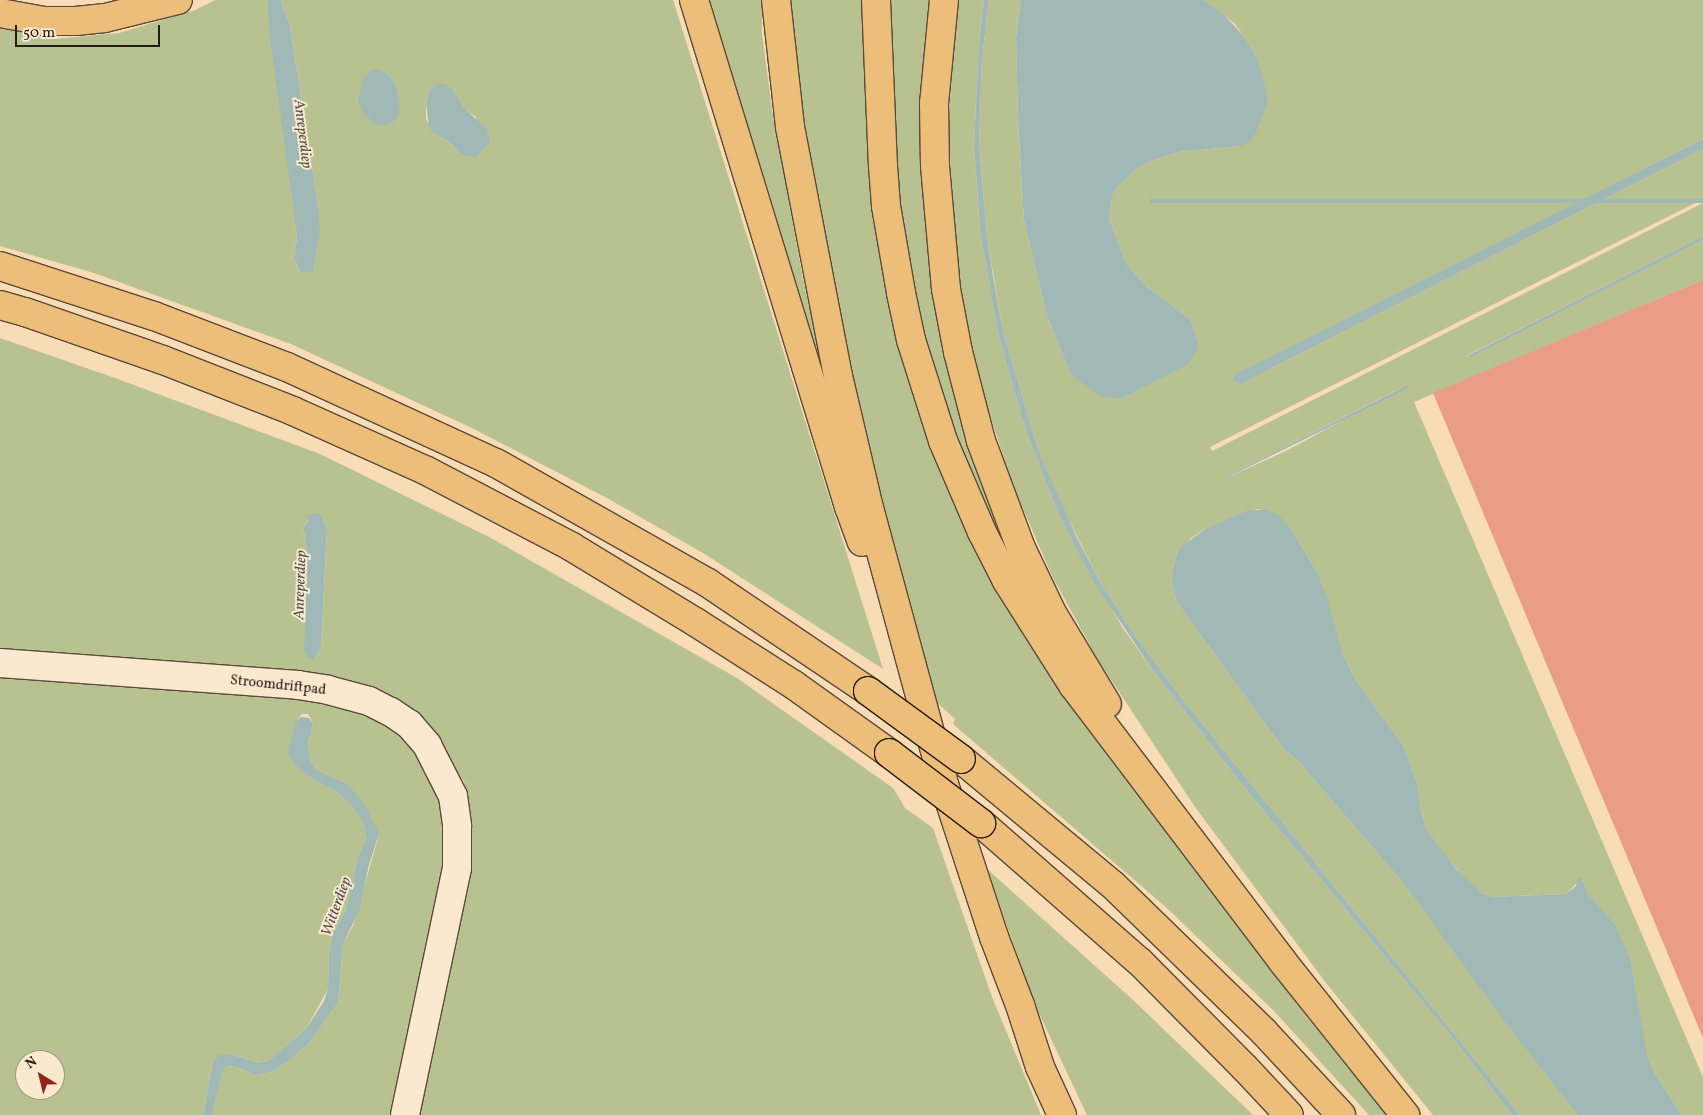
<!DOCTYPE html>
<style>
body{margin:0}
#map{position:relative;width:1703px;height:1115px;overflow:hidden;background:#f8dcb5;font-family:Vollkorn,serif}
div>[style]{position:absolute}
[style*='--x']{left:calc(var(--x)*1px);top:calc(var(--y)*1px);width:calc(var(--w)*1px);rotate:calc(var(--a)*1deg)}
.green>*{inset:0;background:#b8c291}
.water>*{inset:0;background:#a0b9b7;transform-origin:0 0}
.building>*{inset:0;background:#e99d87}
.roads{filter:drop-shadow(1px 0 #5a4a3c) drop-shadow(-1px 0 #5a4a3c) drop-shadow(0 1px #5a4a3c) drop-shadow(0 -1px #5a4a3c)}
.minor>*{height:28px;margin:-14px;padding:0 14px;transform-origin:14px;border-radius:14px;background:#fae8cf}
.highway>*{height:28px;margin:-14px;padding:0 14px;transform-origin:14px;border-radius:14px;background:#ecbe7a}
.bridges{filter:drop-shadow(1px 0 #251a14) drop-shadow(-1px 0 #251a14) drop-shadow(0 1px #251a14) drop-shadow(0 -1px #251a14)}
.highway-bridge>*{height:28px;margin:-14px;padding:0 14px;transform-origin:14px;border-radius:14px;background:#ecbe7a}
span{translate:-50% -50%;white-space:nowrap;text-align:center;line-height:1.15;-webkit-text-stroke:4px #fae8cf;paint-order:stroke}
.street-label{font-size:14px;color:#251a14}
.water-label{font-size:15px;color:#50524d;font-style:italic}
.north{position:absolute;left:15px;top:1050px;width:50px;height:50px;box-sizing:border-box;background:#fae8cf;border:1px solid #a59684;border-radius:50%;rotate:324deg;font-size:14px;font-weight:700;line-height:20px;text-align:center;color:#251a14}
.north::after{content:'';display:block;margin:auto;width:18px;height:22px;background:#8f2418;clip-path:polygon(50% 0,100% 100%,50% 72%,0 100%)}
.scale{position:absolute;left:15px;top:25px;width:145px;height:22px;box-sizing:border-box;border:2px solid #251a14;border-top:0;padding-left:6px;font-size:15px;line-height:18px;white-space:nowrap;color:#251a14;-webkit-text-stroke:4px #fae8cf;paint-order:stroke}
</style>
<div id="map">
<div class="green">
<i style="clip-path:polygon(evenodd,215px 0,267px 0,297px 237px,294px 258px,300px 272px,313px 272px,318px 206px,290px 27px,281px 0,673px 0,883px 669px,703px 553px,607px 498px,474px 429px,291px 344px,94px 273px,0 246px,0 27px,54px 39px,119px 33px,195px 10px,215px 0,452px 89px,467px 111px,476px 117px,461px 154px,449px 142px,434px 133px,426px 119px,426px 103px,429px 91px,452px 89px)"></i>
<i style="clip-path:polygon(702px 0,762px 0,762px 33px,772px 110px,803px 279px,842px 457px)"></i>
<i style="clip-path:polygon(784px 0,868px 0,930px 424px,1143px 798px,1302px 1011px,1387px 1115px,1369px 1115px,1273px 1010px,1168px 909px,953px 724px,955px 719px,935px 701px,850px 402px,801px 149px)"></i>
<i style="clip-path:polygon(883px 0,935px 0,930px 237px,1047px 618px,982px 503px,951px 442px,903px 269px)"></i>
<i style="clip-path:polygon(958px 0,984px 0,979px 42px,974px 145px,980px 230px,998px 334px,1012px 384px,1026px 431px,1056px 508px,1122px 627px,1154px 672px,1248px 792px,1452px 1037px,1512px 1115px,1433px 1115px,1326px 983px,1195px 807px,1098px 660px,1052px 576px,1012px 483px,987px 406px,971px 343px,960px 285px,951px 194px,949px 112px)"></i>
<i style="clip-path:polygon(evenodd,989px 0,1021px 0,1016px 37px,1018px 120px,1024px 221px,1047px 316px,1071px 375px,1121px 399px,1188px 363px,1198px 341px,1191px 320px,1147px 287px,1126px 263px,1109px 218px,1112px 197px,1116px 189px,1136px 169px,1151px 161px,1178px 152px,1241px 146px,1255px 135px,1256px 56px,1244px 36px,1234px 23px,1204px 0,1703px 0,1703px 139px,1234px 376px,1266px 371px,1703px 149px,1703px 199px,1210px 447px,1212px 451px,1703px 203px,1703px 236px,1468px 355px,1467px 357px,1703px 240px,1703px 280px,1414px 402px,1703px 1077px,1703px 1115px,1682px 1115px,1654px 1072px,1647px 1055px,1615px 924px,1586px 894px,1582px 878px,1566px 894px,1492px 897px,1481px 893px,1469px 884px,1436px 844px,1426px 829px,1421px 811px,1417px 783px,1403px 745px,1356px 681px,1343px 654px,1317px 572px,1291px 529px,1265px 509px,1257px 509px,1207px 528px,1191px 538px,1177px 554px,1171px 577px,1176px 601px,1283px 748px,1299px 762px,1405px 885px,1578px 1115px,1520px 1115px,1188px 706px,1136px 637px,1099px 580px,1059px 500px,1038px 449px,1003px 331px,987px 237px,979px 141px,982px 60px,989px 0,1407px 385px,1288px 450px,1226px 478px,1226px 476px,1407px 385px)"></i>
<i style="clip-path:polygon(evenodd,0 338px,115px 378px,320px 454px,491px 538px,737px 678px,893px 788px,905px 808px,933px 828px,992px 997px,1041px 1115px,419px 1115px,467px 867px,472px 821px,464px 782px,433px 735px,400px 701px,364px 685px,314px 672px,304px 677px,0 655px,0 338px,313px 514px,321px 514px,327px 530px,321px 647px,314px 659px,308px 592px,308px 556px,303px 526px,313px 514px)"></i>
<i style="clip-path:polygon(evenodd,0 674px,309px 697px,389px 721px,422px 752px,447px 817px,445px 854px,390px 1115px,212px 1115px,222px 1071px,226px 1067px,233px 1066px,256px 1075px,272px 1072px,289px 1061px,309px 1043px,338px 1003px,343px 944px,353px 926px,379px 835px,346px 783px,317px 770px,311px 762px,308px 745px,313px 723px,308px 714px,302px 714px,296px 721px,307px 776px,337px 792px,352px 806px,363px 822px,366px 838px,358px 857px,346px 909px,332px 936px,329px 953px,328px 989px,306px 1029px,268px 1061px,259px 1063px,230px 1054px,213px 1061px,203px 1115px,0 1115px,0 674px,25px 1060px,55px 1060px,55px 1090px,25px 1090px,25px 1060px)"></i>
<i style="clip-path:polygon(986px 868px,1132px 999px,1253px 1115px,1087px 1115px,1036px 1007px)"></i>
</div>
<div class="water">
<i style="clip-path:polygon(267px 0,281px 0,290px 27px,318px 206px,320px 230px,313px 272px,300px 272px,294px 258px,297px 237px,270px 38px)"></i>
<i style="clip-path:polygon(984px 0,989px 0,982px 60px,979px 141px,987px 237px,993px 276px,1003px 331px,1038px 449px,1076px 536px,1099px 580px,1136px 637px,1188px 706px,1520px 1115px,1512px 1115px,1452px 1037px,1248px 792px,1154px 672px,1095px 584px,1056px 508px,1026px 431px,1012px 384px,998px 334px,980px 230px,974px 145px,979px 42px)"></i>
<i style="clip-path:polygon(1021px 0,1204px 0,1222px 13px,1244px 36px,1256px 56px,1263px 79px,1268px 102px,1255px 135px,1249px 142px,1241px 146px,1178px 152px,1151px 161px,1136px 169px,1116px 189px,1112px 197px,1109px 218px,1126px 263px,1147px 287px,1191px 320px,1198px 341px,1198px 349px,1188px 364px,1121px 399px,1100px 396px,1071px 375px,1047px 316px,1024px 221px,1018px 120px,1016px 37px)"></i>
<i style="clip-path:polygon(378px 69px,384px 72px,392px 79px,397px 91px,400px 112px,395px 120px,388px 124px,377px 126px,363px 114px,358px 99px,363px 79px,371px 70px)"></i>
<i style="clip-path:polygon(437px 84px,445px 84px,452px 89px,467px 111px,487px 129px,490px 142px,475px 157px,461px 154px,449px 142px,434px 133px,429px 127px,426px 103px,429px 91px)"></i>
<i style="clip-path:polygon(1703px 139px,1703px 149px,1266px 371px,1241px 384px,1233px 379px,1236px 374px)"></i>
<i style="left:1703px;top:199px;width:4px;height:553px;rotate:90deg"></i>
<i style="clip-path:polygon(1703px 236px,1703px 240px,1470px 357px,1467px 356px)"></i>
<i style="clip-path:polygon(1408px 385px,1408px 388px,1226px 478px,1226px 476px)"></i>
<i style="clip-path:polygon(1265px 509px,1279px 516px,1291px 529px,1317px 572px,1326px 595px,1343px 654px,1356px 681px,1403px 745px,1417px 783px,1421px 811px,1426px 829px,1456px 869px,1481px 893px,1492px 897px,1566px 894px,1576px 886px,1578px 878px,1582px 878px,1587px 894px,1615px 924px,1630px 959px,1647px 1055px,1654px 1072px,1682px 1115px,1578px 1115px,1502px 1018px,1405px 885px,1299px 762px,1283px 748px,1176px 601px,1171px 577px,1177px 554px,1183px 545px,1207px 528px,1247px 511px)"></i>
<i style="clip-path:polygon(313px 514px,321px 514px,327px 530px,321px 647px,314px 659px,308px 658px,304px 650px,308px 556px,303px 526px,308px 521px,308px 515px)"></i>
<i style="clip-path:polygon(301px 717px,309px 718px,313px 723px,308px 745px,311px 762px,317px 770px,346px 783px,357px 795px,368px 811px,379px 834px,369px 865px,359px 911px,343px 944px,338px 1003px,309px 1043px,289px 1061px,272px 1072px,256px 1075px,233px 1066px,226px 1067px,222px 1072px,212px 1115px,203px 1115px,213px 1061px,220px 1055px,230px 1054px,259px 1063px,268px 1061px,306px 1029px,324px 1001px,328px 989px,329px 953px,332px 936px,346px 909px,358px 857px,366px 838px,363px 822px,352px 806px,337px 792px,307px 776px,293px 762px,288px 753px,296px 721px)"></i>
</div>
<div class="building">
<i style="clip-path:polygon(1703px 280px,1703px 1038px,1433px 393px)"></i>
</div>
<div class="roads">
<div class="minor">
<i style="--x:0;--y:663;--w:299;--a:4.2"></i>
<i style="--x:298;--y:685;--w:30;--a:9"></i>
<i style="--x:328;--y:690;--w:42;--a:15"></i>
<i style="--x:369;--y:701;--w:25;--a:27"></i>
<i style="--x:391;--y:712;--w:22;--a:34"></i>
<i style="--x:409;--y:724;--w:28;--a:49"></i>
<i style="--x:427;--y:745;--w:57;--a:63"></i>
<i style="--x:453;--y:796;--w:30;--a:82"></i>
<i style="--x:457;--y:826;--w:42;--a:90"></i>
<i style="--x:457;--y:868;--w:252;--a:101.9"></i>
</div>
<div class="highway">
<i style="--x:694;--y:0;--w:530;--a:73"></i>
<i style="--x:849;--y:507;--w:37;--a:70"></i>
<i style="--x:776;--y:0;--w:128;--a:83.7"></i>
<i style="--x:790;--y:127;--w:254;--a:79.1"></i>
<i style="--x:838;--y:376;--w:136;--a:76.8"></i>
<i style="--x:869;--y:508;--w:286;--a:74.8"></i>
<i style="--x:944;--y:784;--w:161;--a:71.9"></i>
<i style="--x:994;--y:937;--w:73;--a:69.1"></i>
<i style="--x:1020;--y:1005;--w:65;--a:72.1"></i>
<i style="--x:1040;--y:1067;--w:53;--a:65.4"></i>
<i style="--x:876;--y:0;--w:166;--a:87.6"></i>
<i style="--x:883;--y:166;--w:40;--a:85.7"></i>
<i style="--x:886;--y:206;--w:88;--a:80.2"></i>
<i style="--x:901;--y:293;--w:48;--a:78"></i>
<i style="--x:911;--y:340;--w:106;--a:72.4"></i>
<i style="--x:943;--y:441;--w:99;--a:66.8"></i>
<i style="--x:982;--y:532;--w:55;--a:63"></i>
<i style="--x:1007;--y:581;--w:123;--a:57.6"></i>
<i style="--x:1073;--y:685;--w:348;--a:52.8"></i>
<i style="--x:1283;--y:962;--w:196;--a:51.4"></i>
<i style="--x:944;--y:0;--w:103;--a:95.5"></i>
<i style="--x:934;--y:103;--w:63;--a:89.1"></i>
<i style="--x:935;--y:166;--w:123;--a:84.9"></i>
<i style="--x:946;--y:289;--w:64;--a:79.2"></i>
<i style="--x:958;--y:352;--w:92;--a:75.5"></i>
<i style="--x:981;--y:441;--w:114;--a:69.5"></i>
<i style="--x:1021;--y:548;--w:72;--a:64.5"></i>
<i style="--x:1052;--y:613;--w:106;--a:58.9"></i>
<i style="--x:0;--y:13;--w:45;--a:10.3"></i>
<i style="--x:44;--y:21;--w:32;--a:0"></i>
<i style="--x:76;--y:21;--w:29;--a:-6"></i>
<i style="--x:105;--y:18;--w:75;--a:-13.9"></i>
<i style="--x:0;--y:266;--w:162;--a:18"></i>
<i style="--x:154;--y:316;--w:142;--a:21"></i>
<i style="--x:287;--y:367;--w:230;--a:24.7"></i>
<i style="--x:496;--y:463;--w:244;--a:29.5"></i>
<i style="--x:708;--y:583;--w:193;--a:34"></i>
<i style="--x:0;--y:305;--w:26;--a:16"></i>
<i style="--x:25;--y:312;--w:146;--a:19.2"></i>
<i style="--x:163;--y:360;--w:140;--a:21.4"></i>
<i style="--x:293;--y:411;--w:145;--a:24.1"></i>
<i style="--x:425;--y:470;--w:166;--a:27.6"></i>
<i style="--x:572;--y:547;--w:146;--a:31.3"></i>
<i style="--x:697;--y:623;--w:115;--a:32.6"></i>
<i style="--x:794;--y:685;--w:117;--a:35.6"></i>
<i style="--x:961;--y:759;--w:197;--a:39.7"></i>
<i style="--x:1113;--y:885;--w:211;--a:44.2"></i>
<i style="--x:1264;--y:1032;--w:113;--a:47.1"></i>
<i style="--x:981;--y:823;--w:211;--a:41.2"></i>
<i style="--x:1140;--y:962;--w:149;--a:45.3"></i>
<i style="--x:1245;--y:1068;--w:64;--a:46.9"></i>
</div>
</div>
<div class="bridges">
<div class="highway-bridge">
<i style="--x:868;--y:691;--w:115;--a:36.2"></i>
<i style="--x:889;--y:753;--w:116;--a:37.3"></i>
</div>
</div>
<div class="street-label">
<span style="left:278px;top:686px;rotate:6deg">Stroomdriftpad</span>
</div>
<div class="water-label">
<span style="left:302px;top:134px;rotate:83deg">Anreperdiep</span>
<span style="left:301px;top:585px;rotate:-88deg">Anreperdiep</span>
<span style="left:337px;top:907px;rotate:-70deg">Witterdiep</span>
</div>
<div class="north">N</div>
<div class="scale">50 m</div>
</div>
